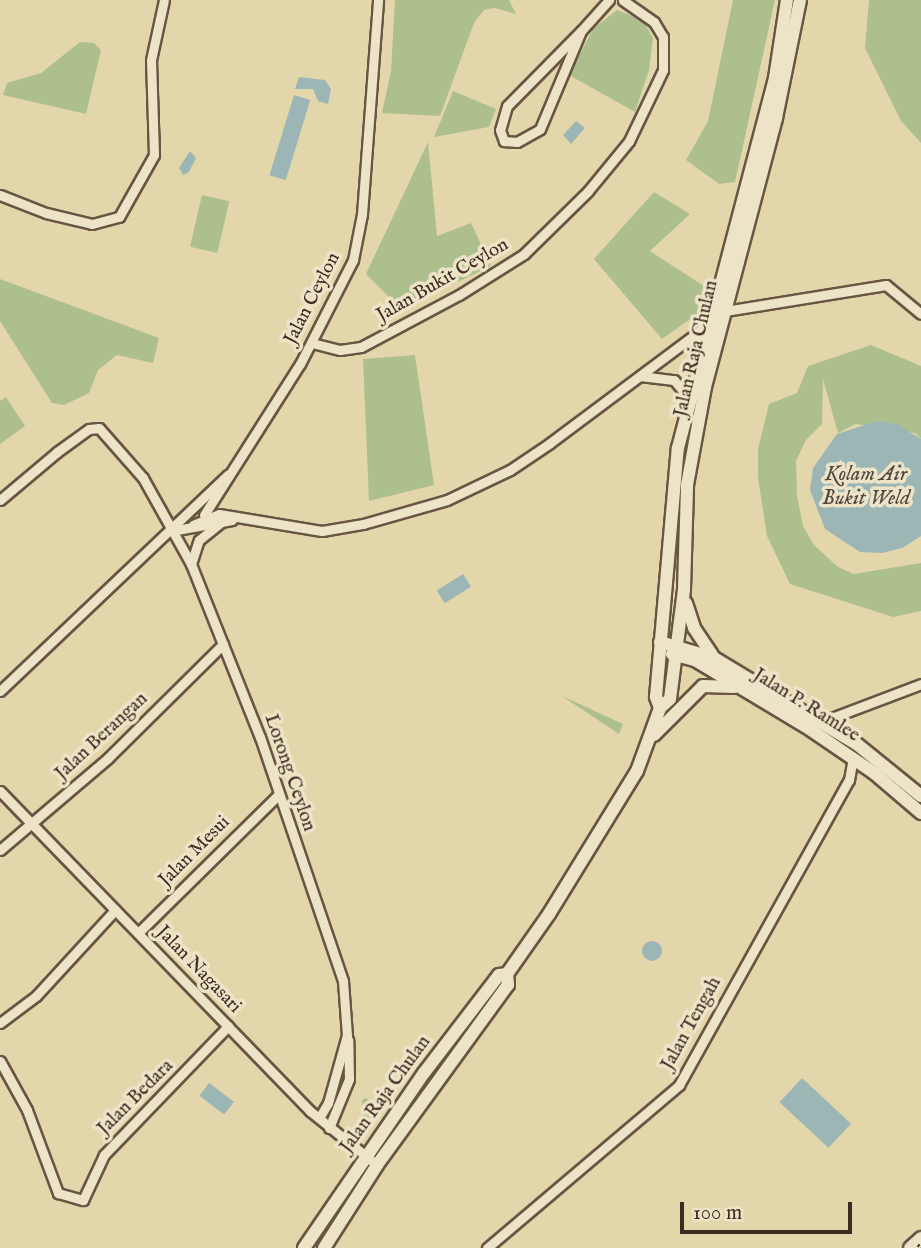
<!DOCTYPE html>
<style>
body{margin:0}
#map{position:relative;width:921px;height:1248px;overflow:hidden;background:#e4d6ab;font-family:"IM FELL English",serif}
div>[style]{position:absolute}
[style*='--x']{left:calc(var(--x)*1px);top:calc(var(--y)*1px);width:calc(var(--w)*1px);rotate:calc(var(--a)*1deg)}
.green>*{inset:0;background:#aebf8e;transform-origin:0 0}
.water>*{inset:0;background:#9bb6b5;transform-origin:0 0}
.round{border-radius:50%}
.roads{filter:drop-shadow(2px 0 #675643) drop-shadow(-2px 0 #675643) drop-shadow(0 2px #675643) drop-shadow(0 -2px #675643)}
.street>*{height:9px;margin:-4.5px;padding:0 4.5px;transform-origin:4.5px;border-radius:4.5px;background:#ede4c8}
.secondary>*{height:12px;margin:-6px;padding:0 6px;transform-origin:6px;border-radius:6px;background:#ede4c8}
.rail>*{height:6px;margin-top:-3px;transform-origin:0;background:repeating-linear-gradient(90deg,#ede4c8 0 10px,#3d2b20 0 20px);box-sizing:border-box;border-block:2px solid #3d2b20}
span{translate:-50% -50%;white-space:nowrap;text-align:center;line-height:1.15;-webkit-text-stroke:7px #ede4c8;paint-order:stroke}
.street-label{font-size:19px;color:#3d2b20}
.water-label{font-size:21px;color:#50473e;font-style:italic}
.scale{position:absolute;left:680px;top:1202px;width:172px;height:32px;box-sizing:border-box;border:4px solid #3d2b20;border-top:0;padding-left:9px;font-size:21px;line-height:24px;white-space:nowrap;color:#3d2b20;-webkit-text-stroke:5px #ede4c8;paint-order:stroke}
</style>
<div id="map">
<div class="green">
<i style="clip-path:polygon(395px 0,509px 0,516px 14px,494px 8px,484px 10px,474px 23px,440px 116px,382px 113px,391px 71px)"></i>
<i style="clip-path:polygon(733px 0,775px 0,735px 182px,719px 184px,686px 160px,708px 121px)"></i>
<i style="clip-path:polygon(869px 0,921px 0,921px 143px,901px 121px,865px 48px)"></i>
<i style="clip-path:polygon(617px 10px,643px 20px,653px 38px,649px 70px,635px 112px,569px 75px,593px 29px)"></i>
<i style="clip-path:polygon(80px 42px,94px 43px,101px 50px,86px 114px,3px 95px,7px 83px,41px 73px)"></i>
<i style="clip-path:polygon(453px 91px,496px 109px,489px 127px,434px 137px)"></i>
<i style="clip-path:polygon(428px 142px,437px 236px,471px 223px,491px 266px,401px 309px,366px 274px)"></i>
<i style="clip-path:polygon(654px 192px,690px 214px,650px 251px,707px 288px,703px 310px,662px 339px,594px 259px)"></i>
<i style="left:202px;top:195px;width:28px;height:53px;rotate:13deg"></i>
<i style="clip-path:polygon(0 279px,159px 338px,153px 363px,117px 355px,98px 370px,89px 393px,64px 405px,52px 403px,0 321px)"></i>
<i style="clip-path:polygon(871px 345px,921px 366px,921px 439px,915px 433px,856px 424px,838px 433px,823px 379px,822px 424px,806px 440px,796px 461px,797px 496px,803px 526px,814px 545px,838px 567px,854px 574px,921px 563px,921px 611px,893px 617px,790px 584px,767px 536px,758px 478px,758px 449px,769px 404px,797px 393px,808px 366px)"></i>
<i style="clip-path:polygon(415px 355px,434px 485px,369px 501px,363px 359px)"></i>
<i style="clip-path:polygon(6px 397px,25px 426px,0 444px,0 401px)"></i>
<i style="clip-path:polygon(562px 696px,623px 724px,619px 734px)"></i>
<i style="clip-path:polygon(366px 1098px,377px 1106px,365px 1126px,362px 1100px)"></i>
</div>
<div class="water">
<i style="clip-path:polygon(299px 77px,325px 80px,331px 89px,328px 104px,318px 101px,313px 89px,295px 89px)"></i>
<i style="left:294px;top:95px;width:17px;height:84px;rotate:17deg"></i>
<i style="clip-path:polygon(576px 121px,585px 128px,571px 144px,563px 135px)"></i>
<i style="clip-path:polygon(190px 151px,196px 158px,189px 172px,183px 175px,179px 168px)"></i>
<i style="clip-path:polygon(877px 421px,897px 424px,921px 439px,921px 536px,902px 548px,882px 553px,860px 552px,825px 529px,810px 490px,813px 468px,837px 434px)"></i>
<i style="left:463px;top:574px;width:15px;height:31px;rotate:58deg"></i>
<i class="round" style="left:642px;top:941px;width:20px;height:20px"></i>
<i style="left:802px;top:1078px;width:67px;height:33px;rotate:43deg"></i>
<i style="left:209px;top:1083px;width:31px;height:16px;rotate:37deg"></i>
</div>
<div class="roads">
<div class="street">
<i style="--x:581;--y:31;--w:105;--a:134.6"></i>
<i style="--x:507;--y:106;--w:25;--a:106"></i>
<i style="--x:500;--y:130;--w:12;--a:70"></i>
<i style="--x:504;--y:141;--w:13;--a:4"></i>
<i style="--x:517;--y:142;--w:26;--a:-29"></i>
<i style="--x:540;--y:129;--w:106;--a:-67.3"></i>
<i style="--x:581;--y:31;--w:42;--a:-47.9"></i>
<i style="--x:0;--y:195;--w:49;--a:21.4"></i>
<i style="--x:46;--y:213;--w:47;--a:13.4"></i>
<i style="--x:92;--y:224;--w:28;--a:-15"></i>
<i style="--x:119;--y:217;--w:71;--a:-60.6"></i>
<i style="--x:154;--y:155;--w:95;--a:-91.8"></i>
<i style="--x:151;--y:60;--w:61;--a:-77.8"></i>
<i style="--x:725;--y:311;--w:163;--a:-9.2"></i>
<i style="--x:886;--y:285;--w:45;--a:39.6"></i>
<i style="--x:312;--y:343;--w:29;--a:14"></i>
<i style="--x:340;--y:350;--w:21;--a:-8"></i>
<i style="--x:361;--y:347;--w:111;--a:-28"></i>
<i style="--x:459;--y:295;--w:77;--a:-32.2"></i>
<i style="--x:524;--y:254;--w:90;--a:-44.5"></i>
<i style="--x:588;--y:191;--w:65;--a:-50.6"></i>
<i style="--x:629;--y:141;--w:79;--a:-64.4"></i>
<i style="--x:663;--y:70;--w:33;--a:-90"></i>
<i style="--x:663;--y:37;--w:17;--a:-121"></i>
<i style="--x:654;--y:22;--w:38;--a:-145"></i>
<i style="--x:640;--y:376;--w:34;--a:7"></i>
<i style="--x:674;--y:380;--w:25;--a:50"></i>
<i style="--x:0;--y:500;--w:75;--a:-40.1"></i>
<i style="--x:57;--y:452;--w:39;--a:-36"></i>
<i style="--x:89;--y:429;--w:10;--a:-6"></i>
<i style="--x:99;--y:428;--w:67;--a:48.7"></i>
<i style="--x:143;--y:478;--w:98;--a:60.8"></i>
<i style="--x:191;--y:564;--w:186;--a:68.3"></i>
<i style="--x:260;--y:737;--w:258;--a:71.2"></i>
<i style="--x:343;--y:981;--w:54;--a:85.8"></i>
<i style="--x:347;--y:1035;--w:71;--a:105.6"></i>
<i style="--x:328;--y:1103;--w:17;--a:121"></i>
<i style="--x:204;--y:515;--w:179;--a:-57.6"></i>
<i style="--x:300;--y:364;--w:117;--a:-63"></i>
<i style="--x:353;--y:260;--w:47;--a:-78.9"></i>
<i style="--x:362;--y:214;--w:215;--a:-85.7"></i>
<i style="--x:193;--y:525;--w:28;--a:-23"></i>
<i style="--x:219;--y:514;--w:104;--a:9.4"></i>
<i style="--x:322;--y:531;--w:42;--a:-9.7"></i>
<i style="--x:363;--y:524;--w:87;--a:-15.9"></i>
<i style="--x:447;--y:500;--w:70;--a:-25.5"></i>
<i style="--x:510;--y:470;--w:48;--a:-34"></i>
<i style="--x:550;--y:443;--w:199;--a:-36.8"></i>
<i style="--x:171;--y:531;--w:62;--a:-10.2"></i>
<i style="--x:191;--y:564;--w:25;--a:-72"></i>
<i style="--x:199;--y:540;--w:28;--a:-39"></i>
<i style="--x:0;--y:691;--w:314;--a:-43.5"></i>
<i style="--x:818;--y:723;--w:110;--a:-20.7"></i>
<i style="--x:0;--y:791;--w:446;--a:45.9"></i>
<i style="--x:310;--y:1111;--w:86;--a:38.9"></i>
<i style="--x:0;--y:850;--w:142;--a:-40.4"></i>
<i style="--x:108;--y:758;--w:162;--a:-44.7"></i>
<i style="--x:138;--y:933;--w:197;--a:-44.6"></i>
<i style="--x:0;--y:1023;--w:45;--a:-36.9"></i>
<i style="--x:36;--y:996;--w:117;--a:-47.4"></i>
<i style="--x:0;--y:1061;--w:56;--a:61.1"></i>
<i style="--x:27;--y:1110;--w:89;--a:69.5"></i>
<i style="--x:58;--y:1193;--w:26;--a:16"></i>
<i style="--x:83;--y:1200;--w:50;--a:-65"></i>
<i style="--x:104;--y:1155;--w:179;--a:-46.1"></i>
<i style="--x:329;--y:1128;--w:53;--a:-67.8"></i>
<i style="--x:349;--y:1079;--w:39;--a:-91"></i>
<i style="--x:487;--y:1248;--w:252;--a:-40.3"></i>
<i style="--x:679;--y:1085;--w:349;--a:-60.9"></i>
<i style="--x:849;--y:780;--w:22;--a:-80"></i>
</div>
<div class="secondary">
<i style="--x:686;--y:603;--w:26;--a:72"></i>
<i style="--x:694;--y:628;--w:32;--a:56"></i>
<i style="--x:660;--y:642;--w:56;--a:16.5"></i>
<i style="--x:714;--y:658;--w:168;--a:31.1"></i>
<i style="--x:858;--y:745;--w:81;--a:39"></i>
<i style="--x:672;--y:654;--w:24;--a:15"></i>
<i style="--x:695;--y:660;--w:135;--a:31.1"></i>
<i style="--x:811;--y:730;--w:76;--a:34.3"></i>
<i style="--x:874;--y:773;--w:62;--a:40.4"></i>
<i style="--x:660;--y:708;--w:12;--a:-110"></i>
<i style="--x:656;--y:697;--w:250;--a:-85"></i>
<i style="--x:678;--y:448;--w:383;--a:-75.3"></i>
<i style="--x:775;--y:78;--w:79;--a:-81.3"></i>
<i style="--x:654;--y:735;--w:69;--a:-45"></i>
<i style="--x:703;--y:686;--w:31;--a:2"></i>
<i style="--x:304;--y:1248;--w:212;--a:-55.6"></i>
<i style="--x:424;--y:1073;--w:123;--a:-52.6"></i>
<i style="--x:499;--y:975;--w:8;--a:-7"></i>
<i style="--x:507;--y:974;--w:73;--a:-55"></i>
<i style="--x:549;--y:914;--w:168;--a:-58.4"></i>
<i style="--x:637;--y:771;--w:67;--a:-69.9"></i>
<i style="--x:660;--y:708;--w:13;--a:-42"></i>
<i style="--x:670;--y:699;--w:111;--a:-82.7"></i>
<i style="--x:684;--y:589;--w:104;--a:-88.3"></i>
<i style="--x:687;--y:485;--w:100;--a:-79.6"></i>
<i style="--x:705;--y:387;--w:278;--a:-75.2"></i>
<i style="--x:776;--y:118;--w:120;--a:-78.5"></i>
<i style="--x:324;--y:1248;--w:98;--a:-57.4"></i>
<i style="--x:377;--y:1165;--w:223;--a:-54"></i>
<i style="--x:508;--y:985;--w:11;--a:-95"></i>
<i style="--x:910;--y:1248;--w:15;--a:-42"></i>
</div>
</div>
<div class="rail">
<i style="--x:919;--y:1248;--w:3;--a:-45"></i>
</div>
<div class="street-label">
<span style="left:443px;top:281px;rotate:-30deg">Jalan Bukit Ceylon</span>
<span style="left:313px;top:299px;rotate:-63deg">Jalan Ceylon</span>
<span style="left:697px;top:349px;rotate:-77deg">Jalan Raja Chulan</span>
<span style="left:806px;top:706px;rotate:32deg">Jalan P. Ramlee</span>
<span style="left:102px;top:737px;rotate:-43deg">Jalan Berangan</span>
<span style="left:289px;top:773px;rotate:71deg">Lorong Ceylon</span>
<span style="left:195px;top:852px;rotate:-45deg">Jalan Mesui</span>
<span style="left:198px;top:970px;rotate:46deg">Jalan Nagasari</span>
<span style="left:692px;top:1024px;rotate:-61deg">Jalan Tengah</span>
<span style="left:386px;top:1095px;rotate:-54deg">Jalan Raja Chulan</span>
<span style="left:136px;top:1098px;rotate:-45deg">Jalan Bedara</span>
</div>
<div class="water-label">
<span style="left:866px;top:487px">Kolam Air<br>Bukit Weld</span>
</div>
<div class="scale">100 m</div>
</div>
